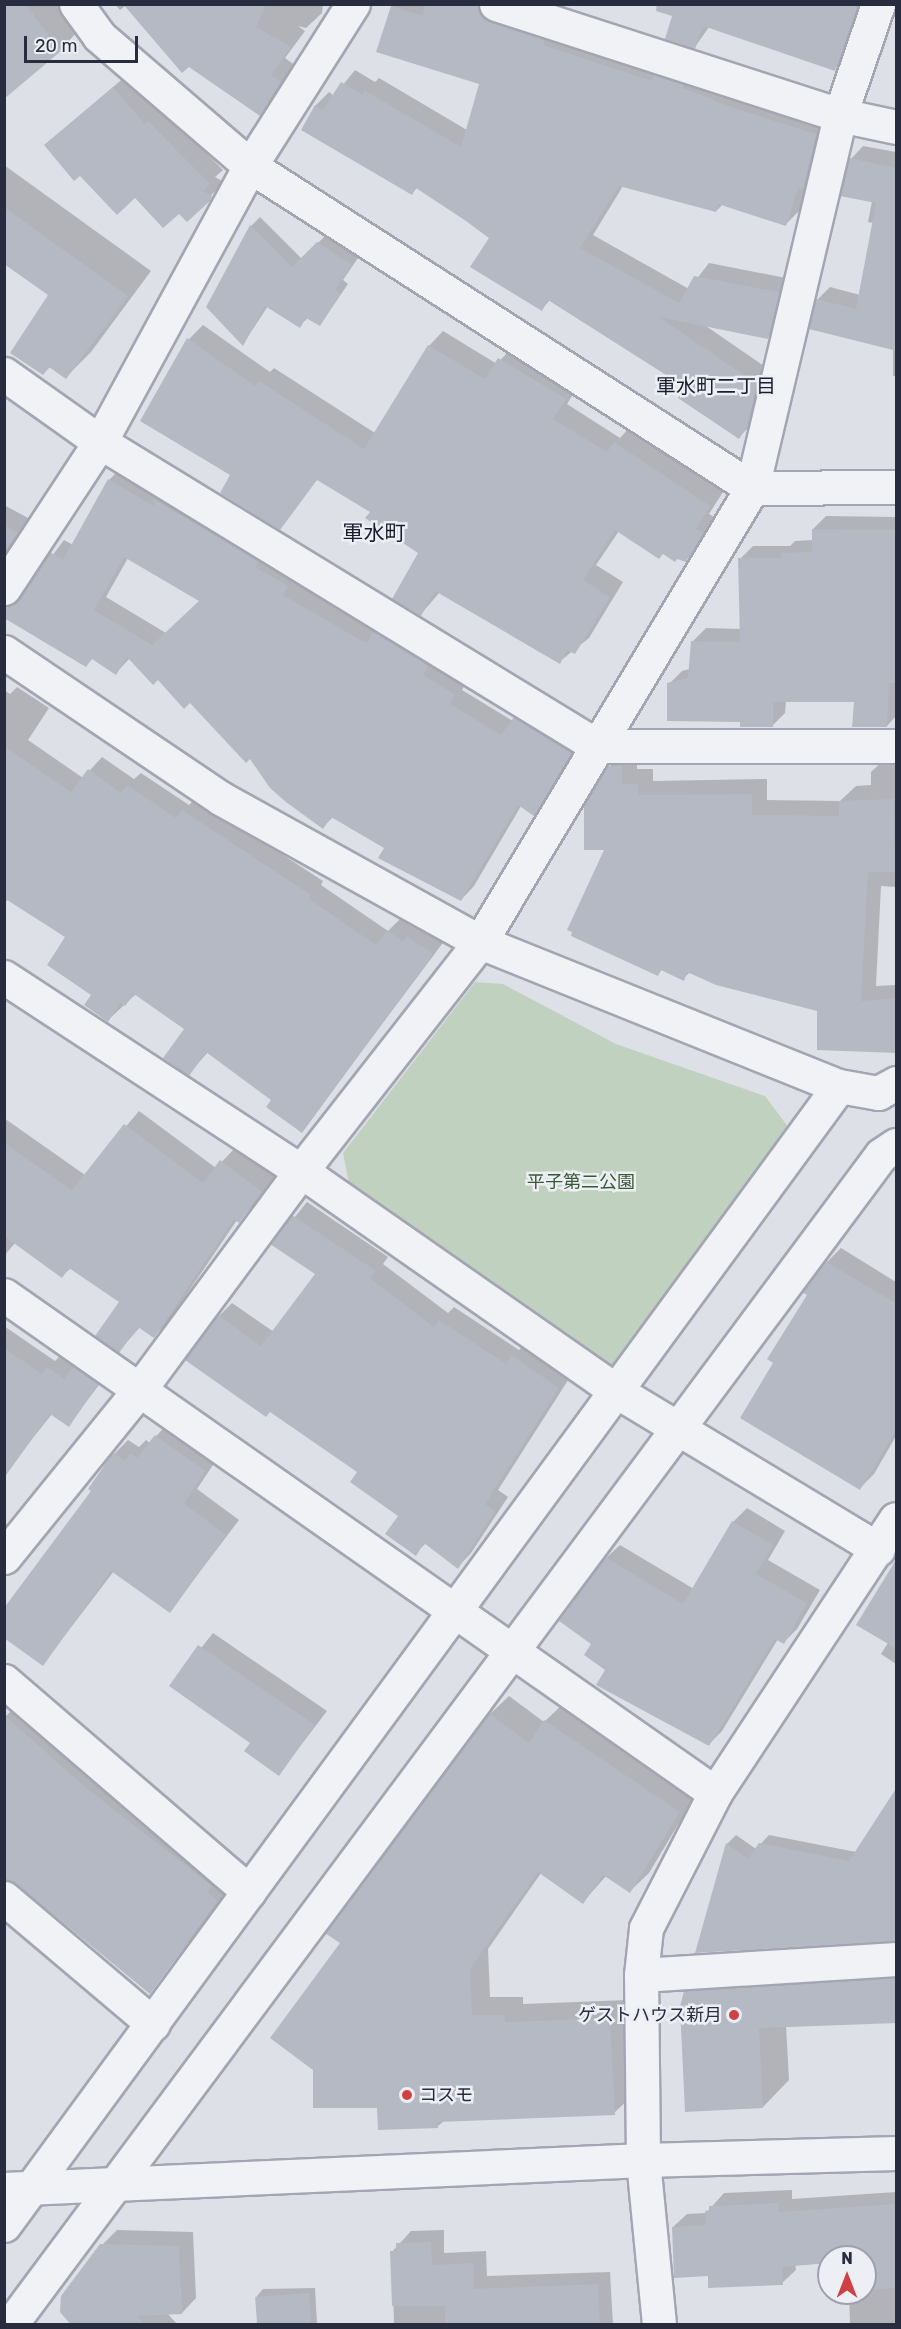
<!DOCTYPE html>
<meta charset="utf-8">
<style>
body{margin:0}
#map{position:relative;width:901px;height:2329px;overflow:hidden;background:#dee0e8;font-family:Rubik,"Noto Sans JP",sans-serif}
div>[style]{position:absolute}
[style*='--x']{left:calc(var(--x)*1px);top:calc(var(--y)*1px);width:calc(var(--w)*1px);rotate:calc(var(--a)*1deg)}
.green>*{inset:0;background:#c1d1bf}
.shadow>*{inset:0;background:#0003}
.building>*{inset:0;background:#b5b9c4;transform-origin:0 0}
.roads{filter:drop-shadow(2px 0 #a3a6b2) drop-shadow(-2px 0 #a3a6b2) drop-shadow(0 2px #a3a6b2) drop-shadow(0 -2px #a3a6b2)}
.minor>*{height:33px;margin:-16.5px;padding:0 16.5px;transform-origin:16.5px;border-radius:16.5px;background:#f0f2f6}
.tertiary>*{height:33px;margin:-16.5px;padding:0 16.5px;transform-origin:16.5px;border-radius:16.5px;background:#f0f2f6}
.dots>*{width:16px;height:16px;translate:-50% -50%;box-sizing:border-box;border:3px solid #edeff5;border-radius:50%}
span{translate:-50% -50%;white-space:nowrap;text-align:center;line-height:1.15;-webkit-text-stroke:5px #edeff5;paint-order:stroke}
.park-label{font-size:18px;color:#365a34}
.poi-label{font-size:18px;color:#272c3e}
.right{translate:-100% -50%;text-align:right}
.left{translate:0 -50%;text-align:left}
.neighbourhood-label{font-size:20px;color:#191e2f}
.quarter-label{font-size:21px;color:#191e2f}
.frame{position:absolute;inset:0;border:6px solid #272c3e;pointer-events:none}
.north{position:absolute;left:817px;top:2245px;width:60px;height:60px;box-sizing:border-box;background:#edeff5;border:2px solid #9ea1ac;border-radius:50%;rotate:0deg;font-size:16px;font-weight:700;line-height:24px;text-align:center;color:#272c3e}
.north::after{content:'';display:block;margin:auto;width:21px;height:27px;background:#ce4243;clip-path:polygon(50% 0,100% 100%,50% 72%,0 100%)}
.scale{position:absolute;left:24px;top:36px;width:114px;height:27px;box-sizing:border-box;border:3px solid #272c3e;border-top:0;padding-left:8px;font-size:18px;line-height:21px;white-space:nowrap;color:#272c3e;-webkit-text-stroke:4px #edeff5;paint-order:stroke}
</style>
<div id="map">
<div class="green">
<i style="clip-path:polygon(475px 982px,503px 984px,616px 1044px,765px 1096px,789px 1128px,628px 1365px,597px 1365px,351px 1194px,343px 1153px)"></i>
</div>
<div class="shadow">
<i style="clip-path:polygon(4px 4px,68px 4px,84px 25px,60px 50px)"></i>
<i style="clip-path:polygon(115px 4px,323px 4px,322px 13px,306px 28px,298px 26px,305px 31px,285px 58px,296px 66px,275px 99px,259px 114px,125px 6px,120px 10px)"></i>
<i style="clip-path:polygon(394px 4px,440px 4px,505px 25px,507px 22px,829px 121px,799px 211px,786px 224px,723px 204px,716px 211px,623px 186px,593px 235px,689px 289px,709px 263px,791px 279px,781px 324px,767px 338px,703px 324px,770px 370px,752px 424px,739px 437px,688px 387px,550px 300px,542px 309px,491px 238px,418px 187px,412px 193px,303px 130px,316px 105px,329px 92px,334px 96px,355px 70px,375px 82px,379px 78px,467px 130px,480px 83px,392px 7px)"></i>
<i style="clip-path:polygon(651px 4px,866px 4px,845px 58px,834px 69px,709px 27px,695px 47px,674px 14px)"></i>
<i style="clip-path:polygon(127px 75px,159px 112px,162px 109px,223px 170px,215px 177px,224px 182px,187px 220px,179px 212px,80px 174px,46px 145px)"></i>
<i style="clip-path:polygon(863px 146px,896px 152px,896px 376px,893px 376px,893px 349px,817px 300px,830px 287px,860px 295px,874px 223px,868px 222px,872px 201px,851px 159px)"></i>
<i style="clip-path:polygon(4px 165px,151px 271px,91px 352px,66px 377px,51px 366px,43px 374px,51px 295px,4px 262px)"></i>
<i style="clip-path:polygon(260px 217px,302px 259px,327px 234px,360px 255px,343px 280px,348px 284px,320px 325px,309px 317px,299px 326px,268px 306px,243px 344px,207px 307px,251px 226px)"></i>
<i style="clip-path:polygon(203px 325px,270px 372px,274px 368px,375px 433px,429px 346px,443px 331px,497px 364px,514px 345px,579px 385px,567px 404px,620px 438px,629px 428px,723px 492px,709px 514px,716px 518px,700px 546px,685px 560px,619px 531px,596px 565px,623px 582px,589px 638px,559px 662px,440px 592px,421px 614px,420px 553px,372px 511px,318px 478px,280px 528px,232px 474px,142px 420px,189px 339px)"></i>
<i style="clip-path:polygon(evenodd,122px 467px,300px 573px,295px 581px,467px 681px,462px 690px,513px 721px,528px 705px,584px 739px,547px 801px,534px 814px,521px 806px,474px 886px,461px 900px,386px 847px,333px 817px,323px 827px,190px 701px,130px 658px,116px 673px,93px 658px,86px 665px,4px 616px,4px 588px,25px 592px,64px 540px,73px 545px,109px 480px,122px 467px,128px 558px,201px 601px,166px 633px,106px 597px,128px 558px)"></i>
<i style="clip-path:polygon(4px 505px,30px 519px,4px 558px)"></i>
<i style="clip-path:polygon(826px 516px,896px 517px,896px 716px,887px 726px,855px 700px,786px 701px,785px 713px,772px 726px,741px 720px,669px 684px,682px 671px,690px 669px,693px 641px,706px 628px,741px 629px,740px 559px,753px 546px,790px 546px,795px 541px,813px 540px,813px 529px)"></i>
<i style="clip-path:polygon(17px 687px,49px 708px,28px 740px,83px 778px,102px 757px,134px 779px,141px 773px,189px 805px,196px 798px,323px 881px,321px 885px,388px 931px,401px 918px,416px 929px,421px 924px,445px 940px,302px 1131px,273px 1100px,208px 1052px,189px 1074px,186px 1029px,136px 994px,108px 1020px,67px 937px,10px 899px,4px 902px,4px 690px,10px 694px)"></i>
<i style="clip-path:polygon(624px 751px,637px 751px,637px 769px,653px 769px,653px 781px,767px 779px,767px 800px,840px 801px,856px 786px,871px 785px,871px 772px,887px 757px,896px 757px,896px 887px,881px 886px,876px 986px,896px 985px,896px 1051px,818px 1048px,818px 1010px,690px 972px,683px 979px,663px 969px,657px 974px,606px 848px,609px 767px)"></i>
<i style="clip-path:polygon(139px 1111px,216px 1168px,236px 1147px,276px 1177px,254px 1206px,237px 1220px,168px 1322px,154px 1336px,140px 1327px,119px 1351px,121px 1301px,71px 1268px,62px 1276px,16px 1242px,4px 1256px,4px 1118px,85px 1175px)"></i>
<i style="clip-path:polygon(307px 1202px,388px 1257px,383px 1264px,448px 1313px,454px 1307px,519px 1350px,526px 1343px,572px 1374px,498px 1490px,508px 1497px,471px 1553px,458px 1567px,426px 1543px,415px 1554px,400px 1516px,219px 1316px,232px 1303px,274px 1332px,317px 1274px,273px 1244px)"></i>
<i style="clip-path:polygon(841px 1248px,896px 1282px,896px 1436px,874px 1474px,860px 1488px,775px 1363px,827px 1262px)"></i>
<i style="clip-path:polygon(4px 1326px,55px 1361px,61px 1355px,76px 1366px,87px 1354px,110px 1370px,69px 1425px,52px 1414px,12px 1464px,4px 1458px)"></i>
<i style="clip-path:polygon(170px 1421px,219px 1456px,197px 1489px,239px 1520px,170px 1611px,114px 1571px,43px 1664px,4px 1610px,93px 1490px,114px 1454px,128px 1440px,139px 1447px,146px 1440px,150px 1443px)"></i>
<i style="clip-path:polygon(747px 1508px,785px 1531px,768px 1560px,820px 1590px,797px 1629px,784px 1642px,778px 1639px,722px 1731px,709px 1744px,607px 1670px,594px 1644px,606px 1558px,620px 1545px,694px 1589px,733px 1522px)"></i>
<i style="clip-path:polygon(896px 1561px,896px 1664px,881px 1654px,888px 1643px)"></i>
<i style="clip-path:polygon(213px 1633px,327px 1711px,279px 1774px,252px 1743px,171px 1686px)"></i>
<i style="clip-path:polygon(509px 1696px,544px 1722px,564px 1703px,697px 1793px,649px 1873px,630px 1891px,607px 1875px,583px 1902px,541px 1873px,488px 1949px,490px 1997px,523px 1997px,523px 2004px,628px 2000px,633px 2095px,614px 2113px,444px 2121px,438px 2126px,379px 2107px,343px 1943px,490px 1714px)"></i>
<i style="clip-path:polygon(21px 1701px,233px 1885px,150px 1992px,17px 1882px,4px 1880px,4px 1718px)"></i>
<i style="clip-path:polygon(736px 1835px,756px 1849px,769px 1835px,856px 1852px,896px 1938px,697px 1951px,727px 1844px)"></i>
<i style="clip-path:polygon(896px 1954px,896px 2021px,786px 2025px,789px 2080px,763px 2107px,685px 1992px,712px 1965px)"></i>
<i style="clip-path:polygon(792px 2190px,792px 2199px,896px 2192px,896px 2324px,850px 2324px,849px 2293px,865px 2293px,865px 2257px,829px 2257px,829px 2262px,795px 2264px,796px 2270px,782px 2283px,709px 2275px,673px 2227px,687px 2214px,706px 2213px,724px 2193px)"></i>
<i style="clip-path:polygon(117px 2230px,193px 2232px,196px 2298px,182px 2313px,167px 2313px,177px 2324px,73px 2324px,102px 2245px)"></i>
<i style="clip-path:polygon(444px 2230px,444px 2253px,486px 2251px,487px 2276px,610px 2272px,613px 2324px,394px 2324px,392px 2252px,411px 2231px)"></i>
<i style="clip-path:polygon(315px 2288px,317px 2324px,258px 2324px,257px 2296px,263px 2289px)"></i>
</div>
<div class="building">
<i style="clip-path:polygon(4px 4px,25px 4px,61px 51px,4px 99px)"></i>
<i style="clip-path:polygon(123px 4px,266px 4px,256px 27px,291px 47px,271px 75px,281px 82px,260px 116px,189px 67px,182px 73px)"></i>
<i style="clip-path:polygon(425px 4px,478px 4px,482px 16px,490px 22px,545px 39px,543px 45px,652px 81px,654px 75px,684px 84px,683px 88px,734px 108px,816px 134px,803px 189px,798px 188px,786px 226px,718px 204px,716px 212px,619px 186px,580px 248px,679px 303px,694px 276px,779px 292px,768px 339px,659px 317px,757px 384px,747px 427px,739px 439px,678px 398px,685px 387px,548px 300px,542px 311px,470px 267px,489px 238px,466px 221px,416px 188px,412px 195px,301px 130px,315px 105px,323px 110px,341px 82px,363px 95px,364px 90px,461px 147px,479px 84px,376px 52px,391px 6px,423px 16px)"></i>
<i style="clip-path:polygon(657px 4px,858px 4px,835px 71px,703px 26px,695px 49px,665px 39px,672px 16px,656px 11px)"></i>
<i style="clip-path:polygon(113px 87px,145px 124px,148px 121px,210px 184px,203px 191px,212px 196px,210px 201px,187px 222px,179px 214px,163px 228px,135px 198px,117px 215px,80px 176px,74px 181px,44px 145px)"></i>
<i style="clip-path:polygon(849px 158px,897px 168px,897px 351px,809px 329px,816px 299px,856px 309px,876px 203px,840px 196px)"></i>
<i style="clip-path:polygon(4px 207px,128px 296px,66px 379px,49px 367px,43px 375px,10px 353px,48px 295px,4px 264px)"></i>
<i style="clip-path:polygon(250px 225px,292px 267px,317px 242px,352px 265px,335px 290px,341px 293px,320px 326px,306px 318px,300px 328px,265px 306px,243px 346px,206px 307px)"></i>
<i style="clip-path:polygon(187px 338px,255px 386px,259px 381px,364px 449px,428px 345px,485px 379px,498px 358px,566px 399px,553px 419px,607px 452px,614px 442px,710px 506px,696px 529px,703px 533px,686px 562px,677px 559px,675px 562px,663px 554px,659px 559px,615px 530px,583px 580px,610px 597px,575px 654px,567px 650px,560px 664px,435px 591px,421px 616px,392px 599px,418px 553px,365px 518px,370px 512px,317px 480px,280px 530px,220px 493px,230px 475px,140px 421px)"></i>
<i style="clip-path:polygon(evenodd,108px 479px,155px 507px,153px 499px,259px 561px,255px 567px,288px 586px,283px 595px,362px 641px,367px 643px,374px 631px,403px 649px,428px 666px,423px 675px,455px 695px,450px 704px,501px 735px,514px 717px,572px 752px,534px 816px,518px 805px,461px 901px,378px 858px,384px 848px,331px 817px,323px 829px,286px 802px,270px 788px,250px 759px,246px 763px,190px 703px,184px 709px,158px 680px,153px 685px,127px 657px,116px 675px,92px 659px,86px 667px,4px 618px,4px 606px,20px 598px,50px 552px,63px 560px,108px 479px,124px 557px,199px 601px,152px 645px,94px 610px,124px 557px)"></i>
<i style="clip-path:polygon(4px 525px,18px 533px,4px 553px)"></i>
<i style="clip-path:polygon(812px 529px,897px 530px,897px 683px,889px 683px,887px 727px,852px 727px,854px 702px,773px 702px,773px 727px,740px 727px,740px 722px,667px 721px,667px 683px,688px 678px,691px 641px,740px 642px,738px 558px,781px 558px,781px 553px,812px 552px)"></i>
<i style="clip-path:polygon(4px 746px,71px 792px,88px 769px,121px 793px,127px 785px,176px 818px,182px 810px,311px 895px,309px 899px,376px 945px,387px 930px,403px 942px,407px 936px,433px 954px,302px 1133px,266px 1107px,271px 1100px,206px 1052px,189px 1076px,163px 1058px,184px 1029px,134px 994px,125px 1006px,120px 1003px,108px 1022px,84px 1005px,91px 995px,47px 965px,65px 937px,4px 898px)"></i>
<i style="clip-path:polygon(607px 766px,622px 766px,622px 784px,638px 784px,638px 795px,752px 794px,752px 815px,839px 816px,839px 801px,894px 799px,895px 872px,868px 872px,861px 1001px,897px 998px,897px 1053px,817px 1050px,817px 1011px,716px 985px,687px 972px,684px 981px,661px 970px,658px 976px,571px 936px,572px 932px,567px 930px,604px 850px,584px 850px,584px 804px)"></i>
<i style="clip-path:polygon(124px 1124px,203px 1183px,220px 1160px,262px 1192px,239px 1223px,234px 1219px,154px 1338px,138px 1327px,119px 1353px,95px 1336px,119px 1302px,69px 1268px,62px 1278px,4px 1236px,4px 1143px,72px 1190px)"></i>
<i style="clip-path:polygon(292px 1215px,376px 1271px,370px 1278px,434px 1327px,439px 1320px,506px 1364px,511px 1355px,559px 1388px,485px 1504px,495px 1511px,458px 1569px,424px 1543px,416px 1556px,385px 1534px,398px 1516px,350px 1482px,357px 1472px,270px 1412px,266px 1417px,185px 1360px,218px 1315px,261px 1346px,315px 1274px,270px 1244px)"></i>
<i style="clip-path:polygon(825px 1261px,897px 1304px,897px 1429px,860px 1490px,740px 1418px,773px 1363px,767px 1359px,807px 1295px,802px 1292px)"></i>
<i style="clip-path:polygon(4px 1348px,42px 1374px,47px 1367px,64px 1379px,73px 1366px,98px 1384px,69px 1427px,50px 1414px,4px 1478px)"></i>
<i style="clip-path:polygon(155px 1435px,205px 1471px,184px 1504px,226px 1535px,170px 1613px,111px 1571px,43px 1666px,4px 1638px,4px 1608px,91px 1491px,88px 1489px,113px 1453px,125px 1461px,130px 1453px,137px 1458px)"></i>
<i style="clip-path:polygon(732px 1521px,773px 1545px,756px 1574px,807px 1603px,784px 1644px,775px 1639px,709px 1746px,596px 1685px,605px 1670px,584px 1655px,591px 1644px,559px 1621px,605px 1557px,683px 1604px)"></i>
<i style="clip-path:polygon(897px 1558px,897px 1649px,856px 1625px)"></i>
<i style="clip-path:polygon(198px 1645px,315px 1725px,279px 1776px,244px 1751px,250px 1743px,169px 1686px)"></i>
<i style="clip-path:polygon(489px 1713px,529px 1743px,544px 1720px,680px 1812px,630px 1893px,603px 1875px,583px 1904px,538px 1872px,470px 1969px,472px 2015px,505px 2015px,505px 2022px,610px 2018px,615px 2115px,438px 2122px,438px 2128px,378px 2130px,377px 2108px,313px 2108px,313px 2070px,270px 2038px,340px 1943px,325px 1933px)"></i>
<i style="clip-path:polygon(4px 1715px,85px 1787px,212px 1886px,207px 1892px,218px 1901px,150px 1994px,16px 1884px,4px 1878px)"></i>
<i style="clip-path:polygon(897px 1787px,897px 1941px,695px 1953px,726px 1843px,748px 1859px,759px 1843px,849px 1861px)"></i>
<i style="clip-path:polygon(897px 1978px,897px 2023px,759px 2028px,763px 2108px,685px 2112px,680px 2007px,684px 1991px)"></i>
<i style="clip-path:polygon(779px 2203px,779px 2212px,897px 2204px,897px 2288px,865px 2290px,865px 2257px,829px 2257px,829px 2263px,782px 2267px,783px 2285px,708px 2288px,708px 2276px,674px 2278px,672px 2227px,706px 2225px,705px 2211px,709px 2210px,709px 2206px)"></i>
<i style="clip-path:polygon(431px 2242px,432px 2265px,474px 2263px,474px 2289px,598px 2284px,600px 2325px,445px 2325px,445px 2306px,392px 2306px,390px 2251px,396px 2251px,396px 2243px)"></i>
<i style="clip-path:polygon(100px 2244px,179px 2246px,182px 2314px,137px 2316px,145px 2325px,71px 2325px,60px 2312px,61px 2296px)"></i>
<i style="left:309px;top:2293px;width:32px;height:54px;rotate:86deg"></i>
</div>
<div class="roads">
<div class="minor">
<i style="--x:76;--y:4;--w:39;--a:54"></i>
<i style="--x:99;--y:36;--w:199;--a:40.7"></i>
<i style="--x:250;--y:166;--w:596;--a:32.68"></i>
<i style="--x:752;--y:488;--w:144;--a:-0.4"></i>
<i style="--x:496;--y:4;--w:361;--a:17.9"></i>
<i style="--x:840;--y:115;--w:57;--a:12.1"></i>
<i style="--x:4;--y:374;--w:118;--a:35.3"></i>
<i style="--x:100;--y:442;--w:583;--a:31.45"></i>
<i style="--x:597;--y:746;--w:299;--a:0"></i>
<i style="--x:4;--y:588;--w:175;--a:-56.7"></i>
<i style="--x:100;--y:442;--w:314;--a:-61.5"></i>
<i style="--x:250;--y:166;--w:192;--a:-57.6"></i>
<i style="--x:4;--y:652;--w:263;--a:34"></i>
<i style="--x:222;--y:799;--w:295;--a:29"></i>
<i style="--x:480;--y:942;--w:387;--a:21.9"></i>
<i style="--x:839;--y:1086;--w:40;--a:10"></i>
<i style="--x:878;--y:1093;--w:21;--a:-29"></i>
<i style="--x:4;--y:977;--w:355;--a:33.2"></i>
<i style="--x:301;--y:1171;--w:384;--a:34.9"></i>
<i style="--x:616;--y:1391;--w:306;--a:31.1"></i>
<i style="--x:4;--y:1295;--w:868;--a:35.01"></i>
<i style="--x:4;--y:1557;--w:215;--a:-51"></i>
<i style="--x:139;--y:1390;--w:272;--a:-53.5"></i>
<i style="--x:301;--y:1171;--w:291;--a:-52"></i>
<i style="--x:480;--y:942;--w:529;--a:-59.07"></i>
<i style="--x:752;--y:488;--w:383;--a:-76.7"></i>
<i style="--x:840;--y:115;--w:117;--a:-71.1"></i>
<i style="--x:4;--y:1681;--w:323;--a:40.7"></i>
<i style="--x:4;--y:1898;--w:195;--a:40.2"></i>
<i style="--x:641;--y:1975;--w:47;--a:-83.9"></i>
<i style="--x:646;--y:1928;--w:152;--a:-62.9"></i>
<i style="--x:715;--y:1793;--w:328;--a:-56.6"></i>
<i style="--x:4;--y:2225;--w:1412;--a:-53.75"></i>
<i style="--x:11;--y:2324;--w:1457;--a:-53.34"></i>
<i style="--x:881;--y:1155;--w:18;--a:-34"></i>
<i style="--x:659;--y:2324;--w:165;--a:-95.6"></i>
<i style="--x:643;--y:2160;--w:185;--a:-90.6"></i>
<i style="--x:641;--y:1975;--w:256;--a:-3.6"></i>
</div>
<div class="tertiary">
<i style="--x:4;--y:2189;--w:640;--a:-2.6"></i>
<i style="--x:643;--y:2160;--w:253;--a:-1.6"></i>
</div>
</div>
<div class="dots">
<i style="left:734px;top:2015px;background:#ce4243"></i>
<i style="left:407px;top:2095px;background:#ce4243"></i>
</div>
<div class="park-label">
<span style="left:581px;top:1182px">平子第二公園</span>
</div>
<div class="poi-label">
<span class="right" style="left:722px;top:2015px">ゲストハウス新月</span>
<span class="left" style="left:419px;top:2095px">コスモ</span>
</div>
<div class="neighbourhood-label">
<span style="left:716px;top:386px">軍水町二丁目</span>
</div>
<div class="quarter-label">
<span style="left:374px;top:533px">軍水町</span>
</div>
<div class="frame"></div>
<div class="north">N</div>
<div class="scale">20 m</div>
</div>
